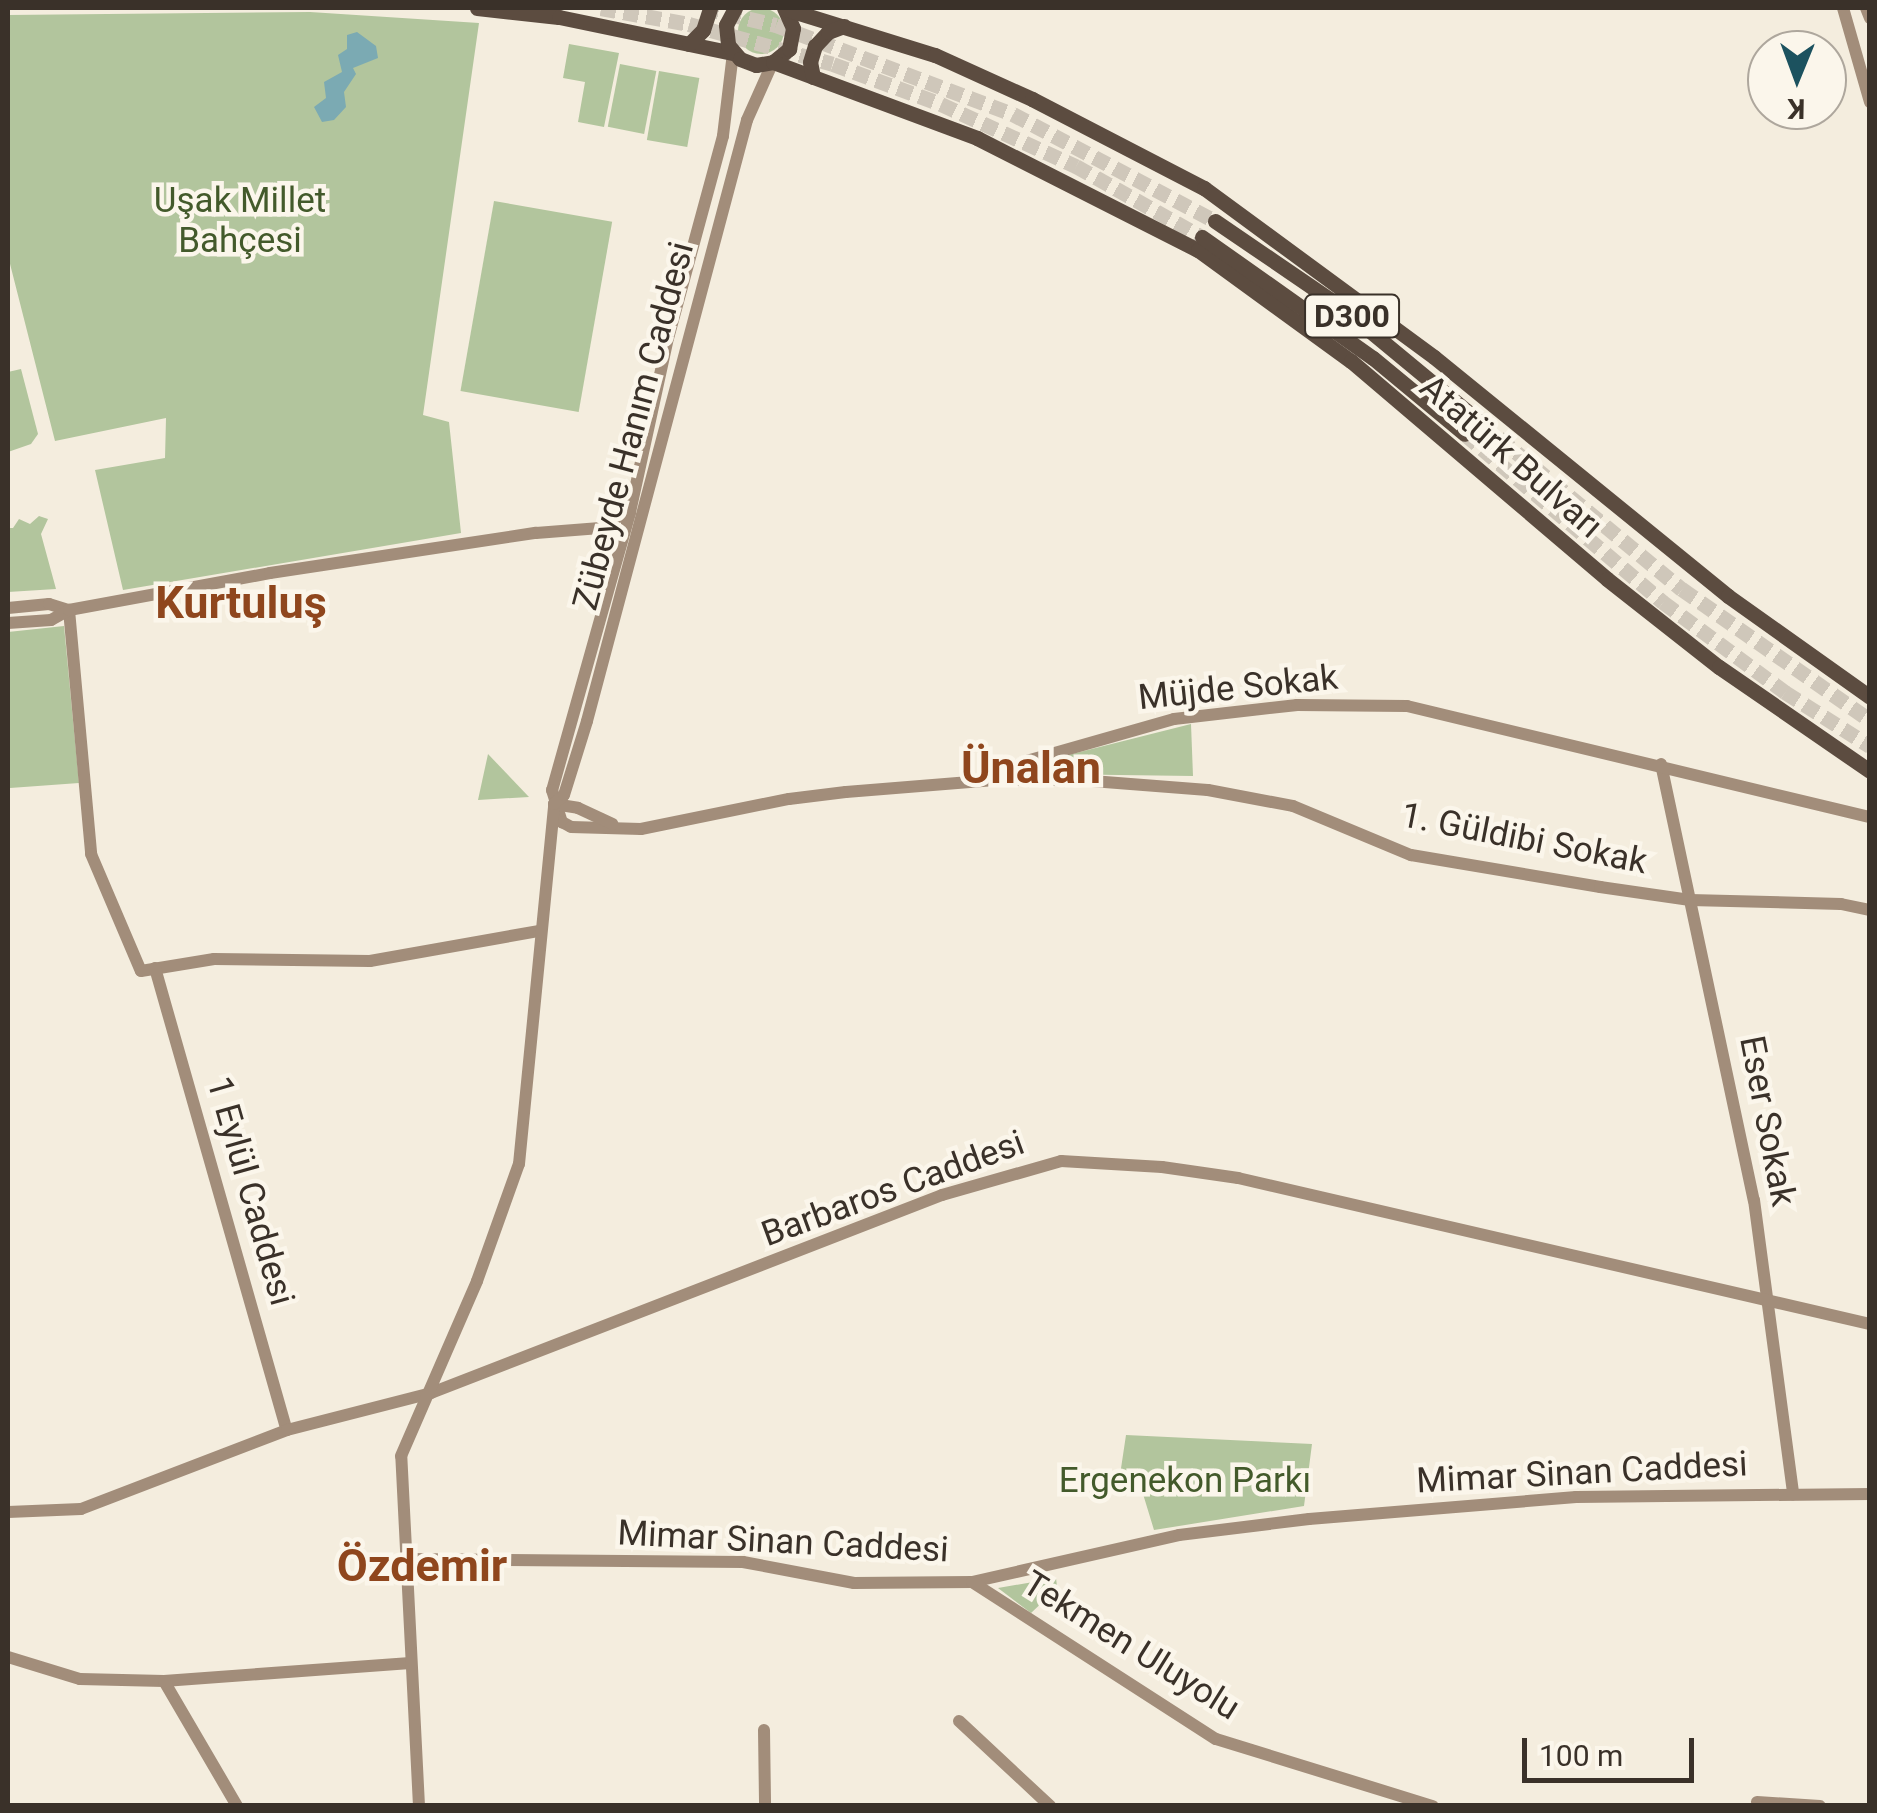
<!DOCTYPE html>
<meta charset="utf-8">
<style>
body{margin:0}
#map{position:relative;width:1877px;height:1813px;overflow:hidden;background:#f4edde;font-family:Roboto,sans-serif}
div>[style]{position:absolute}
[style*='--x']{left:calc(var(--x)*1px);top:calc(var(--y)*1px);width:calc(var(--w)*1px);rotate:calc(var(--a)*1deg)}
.green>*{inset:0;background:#b2c59d;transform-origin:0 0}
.round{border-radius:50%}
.water>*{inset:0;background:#7baab3}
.highway-tunnel>*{height:15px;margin-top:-7.5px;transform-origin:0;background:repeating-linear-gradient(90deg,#cfc7ba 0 15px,transparent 0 23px)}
.secondary>*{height:12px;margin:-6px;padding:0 6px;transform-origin:6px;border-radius:6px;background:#a28d7a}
.highway>*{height:15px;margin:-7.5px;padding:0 7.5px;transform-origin:7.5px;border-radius:7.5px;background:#5c4c40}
span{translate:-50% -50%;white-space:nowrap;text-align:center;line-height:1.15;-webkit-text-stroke:9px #fbf6eb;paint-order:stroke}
.shield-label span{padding:2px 8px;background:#fbf6eb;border:2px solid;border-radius:8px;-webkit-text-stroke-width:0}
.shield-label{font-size:32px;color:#3a3129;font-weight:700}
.park-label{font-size:35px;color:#435a2b}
.street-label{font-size:35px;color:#3a3129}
.district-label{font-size:45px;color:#8f461d;font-weight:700}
.frame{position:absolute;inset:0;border:10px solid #3a3129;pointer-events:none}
.north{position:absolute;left:1747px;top:30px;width:100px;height:100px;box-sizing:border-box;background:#fbf6eb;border:2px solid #aea79d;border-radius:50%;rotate:181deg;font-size:28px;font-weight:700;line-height:40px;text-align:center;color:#3a3129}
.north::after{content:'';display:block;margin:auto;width:35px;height:45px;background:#1c525f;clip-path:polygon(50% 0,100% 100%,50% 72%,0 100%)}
.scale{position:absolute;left:1522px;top:1738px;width:172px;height:45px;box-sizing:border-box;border:5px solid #3a3129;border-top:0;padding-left:12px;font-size:30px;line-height:35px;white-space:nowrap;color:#3a3129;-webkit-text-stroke:8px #fbf6eb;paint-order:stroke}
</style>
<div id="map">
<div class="green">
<i class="round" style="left:738px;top:8px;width:46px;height:46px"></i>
<i style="clip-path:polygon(310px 12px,479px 23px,423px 415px,449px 422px,461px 533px,123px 590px,95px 470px,165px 458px,166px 418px,55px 441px,8px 256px,8px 15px)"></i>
<i style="clip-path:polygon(569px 44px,619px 53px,604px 127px,578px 122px,585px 82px,563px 78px)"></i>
<i style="left:620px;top:64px;width:37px;height:64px;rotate:11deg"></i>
<i style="left:659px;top:71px;width:41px;height:70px;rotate:10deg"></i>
<i style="left:494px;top:201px;width:120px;height:193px;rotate:10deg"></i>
<i style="clip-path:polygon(21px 369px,38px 434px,31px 444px,8px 452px,8px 372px)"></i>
<i style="clip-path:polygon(39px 516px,48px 519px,41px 534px,56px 589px,8px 592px,8px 528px,13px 528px,19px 519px,30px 524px)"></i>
<i style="clip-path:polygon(64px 626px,79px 783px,10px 788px,8px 632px)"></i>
<i style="clip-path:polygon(1191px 724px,1193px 776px,1045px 774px,1044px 761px)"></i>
<i style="clip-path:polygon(488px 754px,529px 797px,478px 800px)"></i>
<i style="clip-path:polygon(1126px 1435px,1312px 1444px,1304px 1506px,1154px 1530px,1143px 1494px,1117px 1495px)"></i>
<i style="clip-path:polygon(1056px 1578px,1058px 1595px,1047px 1598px,1031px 1613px,998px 1588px)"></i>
</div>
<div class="water">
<i style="clip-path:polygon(357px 32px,376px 46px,378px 58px,353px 68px,356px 74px,344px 92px,346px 107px,334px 120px,322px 122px,314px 107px,326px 98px,324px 82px,342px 72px,338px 55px,347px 49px,347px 35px)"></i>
</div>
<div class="highway-tunnel">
<i style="--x:601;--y:8;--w:89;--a:10.3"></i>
<i style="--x:689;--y:24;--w:149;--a:15.5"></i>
<i style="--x:833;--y:64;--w:115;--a:20.3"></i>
<i style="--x:941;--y:104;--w:149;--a:24.7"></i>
<i style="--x:1076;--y:166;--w:145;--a:29.4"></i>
<i style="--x:704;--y:8;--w:74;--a:13.3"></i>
<i style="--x:776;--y:25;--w:253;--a:20.6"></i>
<i style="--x:1013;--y:114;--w:229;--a:27.9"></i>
<i style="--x:1481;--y:423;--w:261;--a:39.6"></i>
<i style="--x:1682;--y:589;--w:229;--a:34.9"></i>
<i style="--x:1465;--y:434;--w:260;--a:40.3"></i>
<i style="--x:1663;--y:602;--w:152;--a:36.4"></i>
<i style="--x:1785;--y:692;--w:101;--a:32.4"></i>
</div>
<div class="secondary">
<i style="--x:1843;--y:8;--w:98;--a:74"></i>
<i style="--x:1866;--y:8;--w:11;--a:68"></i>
<i style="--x:733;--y:53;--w:84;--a:96.9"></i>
<i style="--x:723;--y:136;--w:209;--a:105.2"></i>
<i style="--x:668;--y:338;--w:179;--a:102.3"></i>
<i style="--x:630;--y:513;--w:288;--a:105.7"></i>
<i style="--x:552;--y:790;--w:34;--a:73"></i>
<i style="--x:562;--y:822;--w:10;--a:29"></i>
<i style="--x:571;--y:827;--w:70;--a:1.6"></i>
<i style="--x:641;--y:829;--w:151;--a:-11.5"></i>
<i style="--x:789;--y:799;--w:57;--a:-7"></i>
<i style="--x:846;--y:792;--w:149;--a:-4.6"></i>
<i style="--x:995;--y:780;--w:84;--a:0"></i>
<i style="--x:1079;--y:780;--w:129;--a:4.4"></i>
<i style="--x:1208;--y:790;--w:86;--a:10.7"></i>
<i style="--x:1293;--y:806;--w:128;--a:22.6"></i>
<i style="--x:1411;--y:855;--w:192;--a:9.6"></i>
<i style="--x:1600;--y:887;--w:91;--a:8.2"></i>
<i style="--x:1690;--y:900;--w:151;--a:1.5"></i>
<i style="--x:1841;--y:904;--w:30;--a:12"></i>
<i style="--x:8;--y:608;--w:41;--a:-5.6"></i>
<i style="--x:49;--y:604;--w:21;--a:17"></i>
<i style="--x:69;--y:610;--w:245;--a:84.8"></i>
<i style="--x:91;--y:854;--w:127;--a:66.9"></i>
<i style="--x:141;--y:971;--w:74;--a:-9.3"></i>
<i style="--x:214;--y:959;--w:156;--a:0.7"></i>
<i style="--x:370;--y:961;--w:172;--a:-10.1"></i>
<i style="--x:8;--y:623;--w:43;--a:-4"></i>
<i style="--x:51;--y:620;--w:21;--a:-29"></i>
<i style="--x:69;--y:610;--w:204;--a:-10.4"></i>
<i style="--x:270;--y:573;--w:269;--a:-8.6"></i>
<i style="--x:536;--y:533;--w:90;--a:-4.4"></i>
<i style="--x:1661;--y:764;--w:446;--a:78"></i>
<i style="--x:1754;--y:1200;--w:297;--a:82.4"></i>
<i style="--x:997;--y:779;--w:31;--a:-33"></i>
<i style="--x:1023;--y:762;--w:157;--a:-15.9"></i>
<i style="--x:1174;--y:719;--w:124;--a:-6.5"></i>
<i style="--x:1297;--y:705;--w:110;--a:0.5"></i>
<i style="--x:1407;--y:706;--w:476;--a:13.5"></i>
<i style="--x:554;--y:804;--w:24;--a:9"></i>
<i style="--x:578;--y:808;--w:38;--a:25"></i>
<i style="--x:155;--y:968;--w:480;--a:74.1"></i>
<i style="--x:8;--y:1512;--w:73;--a:-2.4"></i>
<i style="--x:81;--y:1509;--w:221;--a:-21"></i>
<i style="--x:287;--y:1430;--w:149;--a:-14.4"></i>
<i style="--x:431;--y:1393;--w:548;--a:-21.18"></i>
<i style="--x:942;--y:1195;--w:124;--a:-15.9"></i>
<i style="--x:1061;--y:1161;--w:101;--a:3.4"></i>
<i style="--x:1162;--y:1167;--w:77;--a:8.2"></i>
<i style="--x:1238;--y:1178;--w:649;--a:13.01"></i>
<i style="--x:406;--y:1559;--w:337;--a:0.5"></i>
<i style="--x:743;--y:1562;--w:113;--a:10.7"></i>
<i style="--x:854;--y:1583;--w:118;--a:-0.5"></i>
<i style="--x:972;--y:1582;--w:212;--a:-12.8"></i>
<i style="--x:1179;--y:1535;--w:131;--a:-7"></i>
<i style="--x:1309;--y:1519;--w:268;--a:-4.7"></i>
<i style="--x:1576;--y:1497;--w:294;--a:-0.6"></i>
<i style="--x:972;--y:1582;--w:290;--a:32.8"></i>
<i style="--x:1216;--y:1739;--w:227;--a:17.2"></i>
<i style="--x:8;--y:1657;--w:75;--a:17"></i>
<i style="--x:80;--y:1679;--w:84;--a:1.4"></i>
<i style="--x:164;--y:1681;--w:247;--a:-4.2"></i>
<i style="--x:164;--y:1681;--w:145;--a:59.7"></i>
<i style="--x:959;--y:1721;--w:125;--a:43"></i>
<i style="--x:764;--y:1730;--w:76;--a:89.2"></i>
<i style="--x:1757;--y:1802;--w:63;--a:3.6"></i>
<i style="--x:419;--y:1806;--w:350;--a:-92.9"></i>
<i style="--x:401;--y:1456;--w:191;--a:-66.5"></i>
<i style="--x:477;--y:1281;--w:124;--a:-70.3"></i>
<i style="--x:519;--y:1164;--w:362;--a:-84.4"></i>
<i style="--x:554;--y:804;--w:13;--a:-42"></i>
<i style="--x:564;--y:795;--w:77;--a:-72.7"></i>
<i style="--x:587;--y:721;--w:622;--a:-75.09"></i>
<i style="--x:747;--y:120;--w:64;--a:-65.9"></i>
</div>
<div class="highway">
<i style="--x:477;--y:8;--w:82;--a:6.3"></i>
<i style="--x:559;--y:17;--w:178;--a:11.7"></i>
<i style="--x:735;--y:8;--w:19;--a:118"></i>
<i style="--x:726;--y:25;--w:20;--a:84"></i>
<i style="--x:728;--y:45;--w:18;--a:49"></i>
<i style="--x:740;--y:59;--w:17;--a:21"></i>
<i style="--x:756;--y:65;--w:17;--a:-10"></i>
<i style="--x:773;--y:62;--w:21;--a:-39"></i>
<i style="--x:789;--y:49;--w:21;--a:-79"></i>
<i style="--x:793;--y:28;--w:22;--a:-114"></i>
<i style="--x:786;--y:9;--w:156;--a:17.2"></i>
<i style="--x:935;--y:55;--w:107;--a:24.4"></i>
<i style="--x:1032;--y:99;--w:194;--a:27.4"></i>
<i style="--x:1204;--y:188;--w:285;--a:36.3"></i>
<i style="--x:1434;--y:357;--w:379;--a:39.1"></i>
<i style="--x:1728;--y:596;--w:174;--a:35.4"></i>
<i style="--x:689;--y:44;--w:20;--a:-45"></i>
<i style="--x:703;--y:30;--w:23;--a:-72"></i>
<i style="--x:773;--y:62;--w:218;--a:20.4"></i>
<i style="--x:977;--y:138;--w:248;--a:26.9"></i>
<i style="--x:1198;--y:250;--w:189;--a:36"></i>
<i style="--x:1351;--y:361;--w:336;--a:40.4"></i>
<i style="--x:1607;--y:579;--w:142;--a:38.2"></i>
<i style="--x:1719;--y:667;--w:183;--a:34.6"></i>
<i style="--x:813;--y:77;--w:15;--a:-101"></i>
<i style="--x:810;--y:62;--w:17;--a:-73"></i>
<i style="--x:815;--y:46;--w:19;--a:-47"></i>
<i style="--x:828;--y:32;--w:17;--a:-21"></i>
<i style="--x:1215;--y:221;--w:153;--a:34.3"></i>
<i style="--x:1341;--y:307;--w:182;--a:39.6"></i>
<i style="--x:1202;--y:237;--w:209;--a:35.3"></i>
<i style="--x:1373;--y:358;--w:119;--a:39.6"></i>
</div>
<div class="shield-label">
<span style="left:1352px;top:316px">D300</span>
</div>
<div class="park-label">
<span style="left:240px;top:221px">Uşak Millet<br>Bahçesi</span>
<span style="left:1185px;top:1481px">Ergenekon Parkı</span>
</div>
<div class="street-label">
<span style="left:634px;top:426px;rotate:-75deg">Zübeyde Hanım Caddesi</span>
<span style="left:1511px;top:457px;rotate:41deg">Atatürk Bulvarı</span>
<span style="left:1238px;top:688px;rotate:-6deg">Müjde Sokak</span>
<span style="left:1524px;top:839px;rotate:11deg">1. Güldibi Sokak</span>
<span style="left:1767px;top:1121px;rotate:79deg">Eser Sokak</span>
<span style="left:893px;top:1189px;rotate:-20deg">Barbaros Caddesi</span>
<span style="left:250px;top:1191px;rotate:74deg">1 Eylül Caddesi</span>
<span style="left:1582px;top:1473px;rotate:-3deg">Mimar Sinan Caddesi</span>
<span style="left:783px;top:1542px;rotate:3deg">Mimar Sinan Caddesi</span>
<span style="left:1131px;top:1646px;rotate:32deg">Tekmen Uluyolu</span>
</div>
<div class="district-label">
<span style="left:241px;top:603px">Kurtuluş</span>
<span style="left:1031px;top:768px">Ünalan</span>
<span style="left:422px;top:1566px">Özdemir</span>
</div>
<div class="frame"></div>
<div class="north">K</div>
<div class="scale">100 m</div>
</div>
